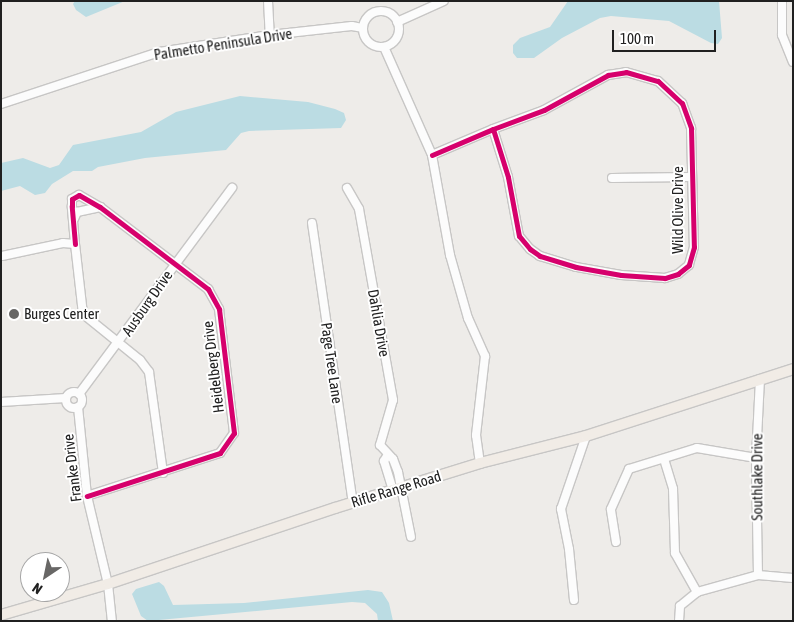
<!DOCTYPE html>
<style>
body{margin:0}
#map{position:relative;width:794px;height:622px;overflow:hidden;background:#eeece9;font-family:"Asap Condensed",sans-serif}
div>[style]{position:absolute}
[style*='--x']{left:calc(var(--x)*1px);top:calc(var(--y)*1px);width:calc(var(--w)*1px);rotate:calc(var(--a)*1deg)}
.water>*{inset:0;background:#bbdce3}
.roads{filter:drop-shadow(1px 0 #c7c6c5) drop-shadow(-1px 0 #c7c6c5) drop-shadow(0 1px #c7c6c5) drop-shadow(0 -1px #c7c6c5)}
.minor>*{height:8px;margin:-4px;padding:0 4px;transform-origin:4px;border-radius:4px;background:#fcfcfc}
.minor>.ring{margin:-4px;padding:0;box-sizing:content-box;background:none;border:8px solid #fcfcfc;border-radius:50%}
.major>*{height:10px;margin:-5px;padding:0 5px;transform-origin:5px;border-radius:5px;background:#f1ece6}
.cycleway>*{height:5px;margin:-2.5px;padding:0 2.5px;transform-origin:2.5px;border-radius:2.5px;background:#d6006c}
.dots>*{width:14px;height:14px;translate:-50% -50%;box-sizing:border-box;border:2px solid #fff;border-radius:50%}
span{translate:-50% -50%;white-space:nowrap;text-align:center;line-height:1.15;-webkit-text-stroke:4px #fff;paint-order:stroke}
.street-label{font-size:15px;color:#202020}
.poi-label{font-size:15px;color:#202020}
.left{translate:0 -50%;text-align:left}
.frame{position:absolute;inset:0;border:2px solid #202020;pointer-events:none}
.north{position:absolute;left:20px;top:552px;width:50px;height:50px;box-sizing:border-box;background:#fff;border:1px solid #a6a6a6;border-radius:50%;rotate:214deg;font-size:14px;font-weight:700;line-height:20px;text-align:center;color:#202020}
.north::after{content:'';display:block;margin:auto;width:18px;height:22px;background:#686766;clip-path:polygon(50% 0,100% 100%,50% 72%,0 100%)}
.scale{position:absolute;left:612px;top:30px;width:104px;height:22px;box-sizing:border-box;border:2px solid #202020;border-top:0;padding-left:6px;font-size:15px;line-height:18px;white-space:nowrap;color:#202020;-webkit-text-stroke:4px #fff;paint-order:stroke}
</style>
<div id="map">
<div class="water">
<i style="clip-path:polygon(75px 1px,125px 1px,86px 17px,76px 10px,73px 4px)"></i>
<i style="clip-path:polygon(568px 1px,719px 1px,722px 38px,718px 44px,711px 43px,669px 21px,611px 16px,600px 18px,562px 38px,534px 58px,517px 58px,513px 53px,513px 45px,520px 38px,550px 27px)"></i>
<i style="clip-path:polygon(240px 96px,308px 102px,335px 109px,344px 113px,346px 120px,341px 128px,249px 131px,241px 133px,226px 150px,145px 158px,98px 167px,92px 171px,73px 171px,52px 184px,45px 193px,35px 195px,20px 186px,1px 191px,1px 163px,23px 158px,50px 168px,59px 165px,73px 145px,141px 132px,176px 112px)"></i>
<i style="clip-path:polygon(159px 582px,164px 586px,173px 605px,244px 603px,368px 590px,382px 592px,389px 603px,393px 621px,378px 621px,377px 614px,365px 603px,352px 602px,148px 621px,141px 616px,132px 594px,136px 589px)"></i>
</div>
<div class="roads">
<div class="minor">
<i style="--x:268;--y:1;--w:34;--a:87"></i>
<i style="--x:782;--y:1;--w:34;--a:90"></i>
<i style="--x:782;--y:35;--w:29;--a:68"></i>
<i class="ring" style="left:363px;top:11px;width:28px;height:28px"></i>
<i style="--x:397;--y:22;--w:51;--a:-24.1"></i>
<i style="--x:384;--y:47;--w:118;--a:66"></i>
<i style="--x:432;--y:155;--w:102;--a:79.8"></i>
<i style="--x:450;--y:255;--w:66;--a:74.1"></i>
<i style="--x:468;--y:318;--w:42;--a:65.9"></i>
<i style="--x:485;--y:356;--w:80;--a:96.5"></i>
<i style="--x:476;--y:435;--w:28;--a:82"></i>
<i style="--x:1;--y:104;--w:166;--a:-18.2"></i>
<i style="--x:159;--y:52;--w:112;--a:-8.7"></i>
<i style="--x:270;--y:35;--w:82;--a:-6.3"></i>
<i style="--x:352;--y:26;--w:10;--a:11"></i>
<i style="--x:432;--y:155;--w:66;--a:-23.1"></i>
<i style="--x:493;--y:129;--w:54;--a:-20.4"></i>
<i style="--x:544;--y:110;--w:73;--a:-28.7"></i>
<i style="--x:608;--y:75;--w:18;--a:-9"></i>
<i style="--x:626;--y:72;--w:33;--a:16"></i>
<i style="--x:658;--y:81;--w:33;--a:43"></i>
<i style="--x:682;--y:103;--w:27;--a:70"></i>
<i style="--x:691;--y:128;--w:119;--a:88.6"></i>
<i style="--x:694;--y:247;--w:19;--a:106"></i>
<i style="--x:689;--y:265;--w:14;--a:141"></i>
<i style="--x:678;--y:274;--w:14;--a:163"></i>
<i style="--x:665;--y:278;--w:44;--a:-176.1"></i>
<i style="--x:621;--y:275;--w:46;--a:-169.9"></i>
<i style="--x:576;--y:267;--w:38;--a:-163"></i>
<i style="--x:540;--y:256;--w:12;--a:-145"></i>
<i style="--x:530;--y:249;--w:17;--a:-130"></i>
<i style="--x:519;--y:236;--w:60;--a:-100.6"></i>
<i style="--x:508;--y:177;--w:50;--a:-107.4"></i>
<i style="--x:612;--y:178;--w:79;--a:-0.7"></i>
<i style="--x:347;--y:188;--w:24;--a:60"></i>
<i style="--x:359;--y:209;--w:194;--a:79.9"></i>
<i style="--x:393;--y:400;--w:47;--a:106.1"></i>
<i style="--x:380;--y:445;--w:19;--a:47"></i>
<i style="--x:393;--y:459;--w:14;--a:69"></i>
<i style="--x:398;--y:472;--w:66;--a:78.7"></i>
<i style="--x:74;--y:219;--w:8;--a:-67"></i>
<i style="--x:77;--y:212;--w:24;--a:-12"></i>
<i style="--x:312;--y:223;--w:283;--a:81.7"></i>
<i style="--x:75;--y:244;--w:38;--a:-95"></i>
<i style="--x:72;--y:206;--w:7;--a:-90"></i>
<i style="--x:72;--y:199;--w:8;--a:-30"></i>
<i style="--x:79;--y:195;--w:24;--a:30"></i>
<i style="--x:100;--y:207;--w:136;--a:37.2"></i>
<i style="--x:208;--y:289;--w:23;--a:61"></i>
<i style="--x:219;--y:309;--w:125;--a:83.1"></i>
<i style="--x:234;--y:433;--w:24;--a:125"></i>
<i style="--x:220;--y:453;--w:140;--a:162.1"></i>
<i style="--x:2;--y:256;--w:62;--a:-12"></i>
<i style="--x:63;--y:243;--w:12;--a:5"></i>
<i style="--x:75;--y:244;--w:70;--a:83.5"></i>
<i style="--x:83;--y:314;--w:73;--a:38.9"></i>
<i style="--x:140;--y:360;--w:15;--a:53"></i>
<i style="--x:149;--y:372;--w:102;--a:82.1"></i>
<i class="ring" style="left:66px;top:392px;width:8px;height:8px"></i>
<i style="--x:79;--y:394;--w:257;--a:-53.4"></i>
<i style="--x:1;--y:402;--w:65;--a:-3.5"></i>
<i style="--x:78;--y:407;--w:89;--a:84.2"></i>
<i style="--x:87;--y:496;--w:90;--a:76.6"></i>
<i style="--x:108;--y:584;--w:37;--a:84"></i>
<i style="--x:387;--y:456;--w:6;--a:121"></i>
<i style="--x:384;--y:461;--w:31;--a:73"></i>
<i style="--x:664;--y:459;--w:31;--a:73"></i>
<i style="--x:673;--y:489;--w:64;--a:88.2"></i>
<i style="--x:675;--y:553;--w:45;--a:60.6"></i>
<i style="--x:616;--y:542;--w:33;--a:-99"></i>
<i style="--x:611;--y:509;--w:44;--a:-65.8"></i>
<i style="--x:629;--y:469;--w:71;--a:-17.2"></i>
<i style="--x:697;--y:448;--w:60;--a:9.6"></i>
<i style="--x:758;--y:575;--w:117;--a:-91"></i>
<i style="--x:756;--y:458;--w:79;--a:-87.1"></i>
<i style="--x:574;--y:600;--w:51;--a:-95.6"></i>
<i style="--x:569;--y:549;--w:41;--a:-101.3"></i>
<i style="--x:561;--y:509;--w:77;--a:-71.1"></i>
<i style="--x:679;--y:621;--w:15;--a:-86"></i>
<i style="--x:680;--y:606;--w:22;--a:-39"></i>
<i style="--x:697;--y:592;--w:63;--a:-15.6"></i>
<i style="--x:758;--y:575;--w:35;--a:5"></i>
</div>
<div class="major">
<i style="--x:1;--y:615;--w:111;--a:-16.2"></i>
<i style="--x:108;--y:584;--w:239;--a:-18.5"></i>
<i style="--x:335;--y:508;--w:152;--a:-17.2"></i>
<i style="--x:480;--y:463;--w:109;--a:-14.3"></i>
<i style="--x:586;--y:436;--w:218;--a:-17.9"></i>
</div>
</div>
<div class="cycleway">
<i style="--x:432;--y:155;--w:66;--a:-23.1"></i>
<i style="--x:493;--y:129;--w:54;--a:-20.4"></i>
<i style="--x:544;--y:110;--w:73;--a:-28.7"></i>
<i style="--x:608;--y:75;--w:18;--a:-9"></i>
<i style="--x:626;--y:72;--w:33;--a:16"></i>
<i style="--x:658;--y:81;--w:33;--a:43"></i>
<i style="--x:682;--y:103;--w:27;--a:70"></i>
<i style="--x:691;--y:128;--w:119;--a:88.6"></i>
<i style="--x:694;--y:247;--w:19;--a:106"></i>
<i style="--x:689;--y:265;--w:14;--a:141"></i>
<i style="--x:678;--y:274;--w:14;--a:163"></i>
<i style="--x:665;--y:278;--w:44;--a:-176.1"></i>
<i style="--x:621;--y:275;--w:46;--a:-169.9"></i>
<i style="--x:576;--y:267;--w:38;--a:-163"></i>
<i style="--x:540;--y:256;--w:12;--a:-145"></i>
<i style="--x:530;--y:249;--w:17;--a:-130"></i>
<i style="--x:519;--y:236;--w:60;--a:-100.6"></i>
<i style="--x:508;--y:177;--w:50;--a:-107.4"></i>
<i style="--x:75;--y:244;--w:38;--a:-95"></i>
<i style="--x:72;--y:206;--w:7;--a:-90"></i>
<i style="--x:72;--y:199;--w:8;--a:-30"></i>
<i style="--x:79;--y:195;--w:24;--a:30"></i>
<i style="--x:100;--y:207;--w:136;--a:37.2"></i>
<i style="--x:208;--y:289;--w:23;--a:61"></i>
<i style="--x:219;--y:309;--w:125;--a:83.1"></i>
<i style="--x:234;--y:433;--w:24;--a:125"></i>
<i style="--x:220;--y:453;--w:140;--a:162.1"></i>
</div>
<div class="dots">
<i style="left:14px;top:314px;background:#686766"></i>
</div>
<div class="street-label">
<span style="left:223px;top:44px;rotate:-9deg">Palmetto Peninsula Drive</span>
<span style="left:678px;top:210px;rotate:-90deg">Wild Olive Drive</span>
<span style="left:147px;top:303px;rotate:-55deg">Ausburg Drive</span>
<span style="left:379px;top:323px;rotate:80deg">Dahlia Drive</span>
<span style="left:332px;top:363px;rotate:82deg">Page Tree Lane</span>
<span style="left:213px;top:367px;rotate:-97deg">Heidelberg Drive</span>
<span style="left:72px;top:468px;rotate:-97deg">Franke Drive</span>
<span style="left:757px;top:477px;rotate:-90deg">Southlake Drive</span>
<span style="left:396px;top:489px;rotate:-17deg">Rifle Range Road</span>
</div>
<div class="poi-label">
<span class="left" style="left:24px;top:314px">Burges Center</span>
</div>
<div class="frame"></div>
<div class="north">N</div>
<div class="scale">100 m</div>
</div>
